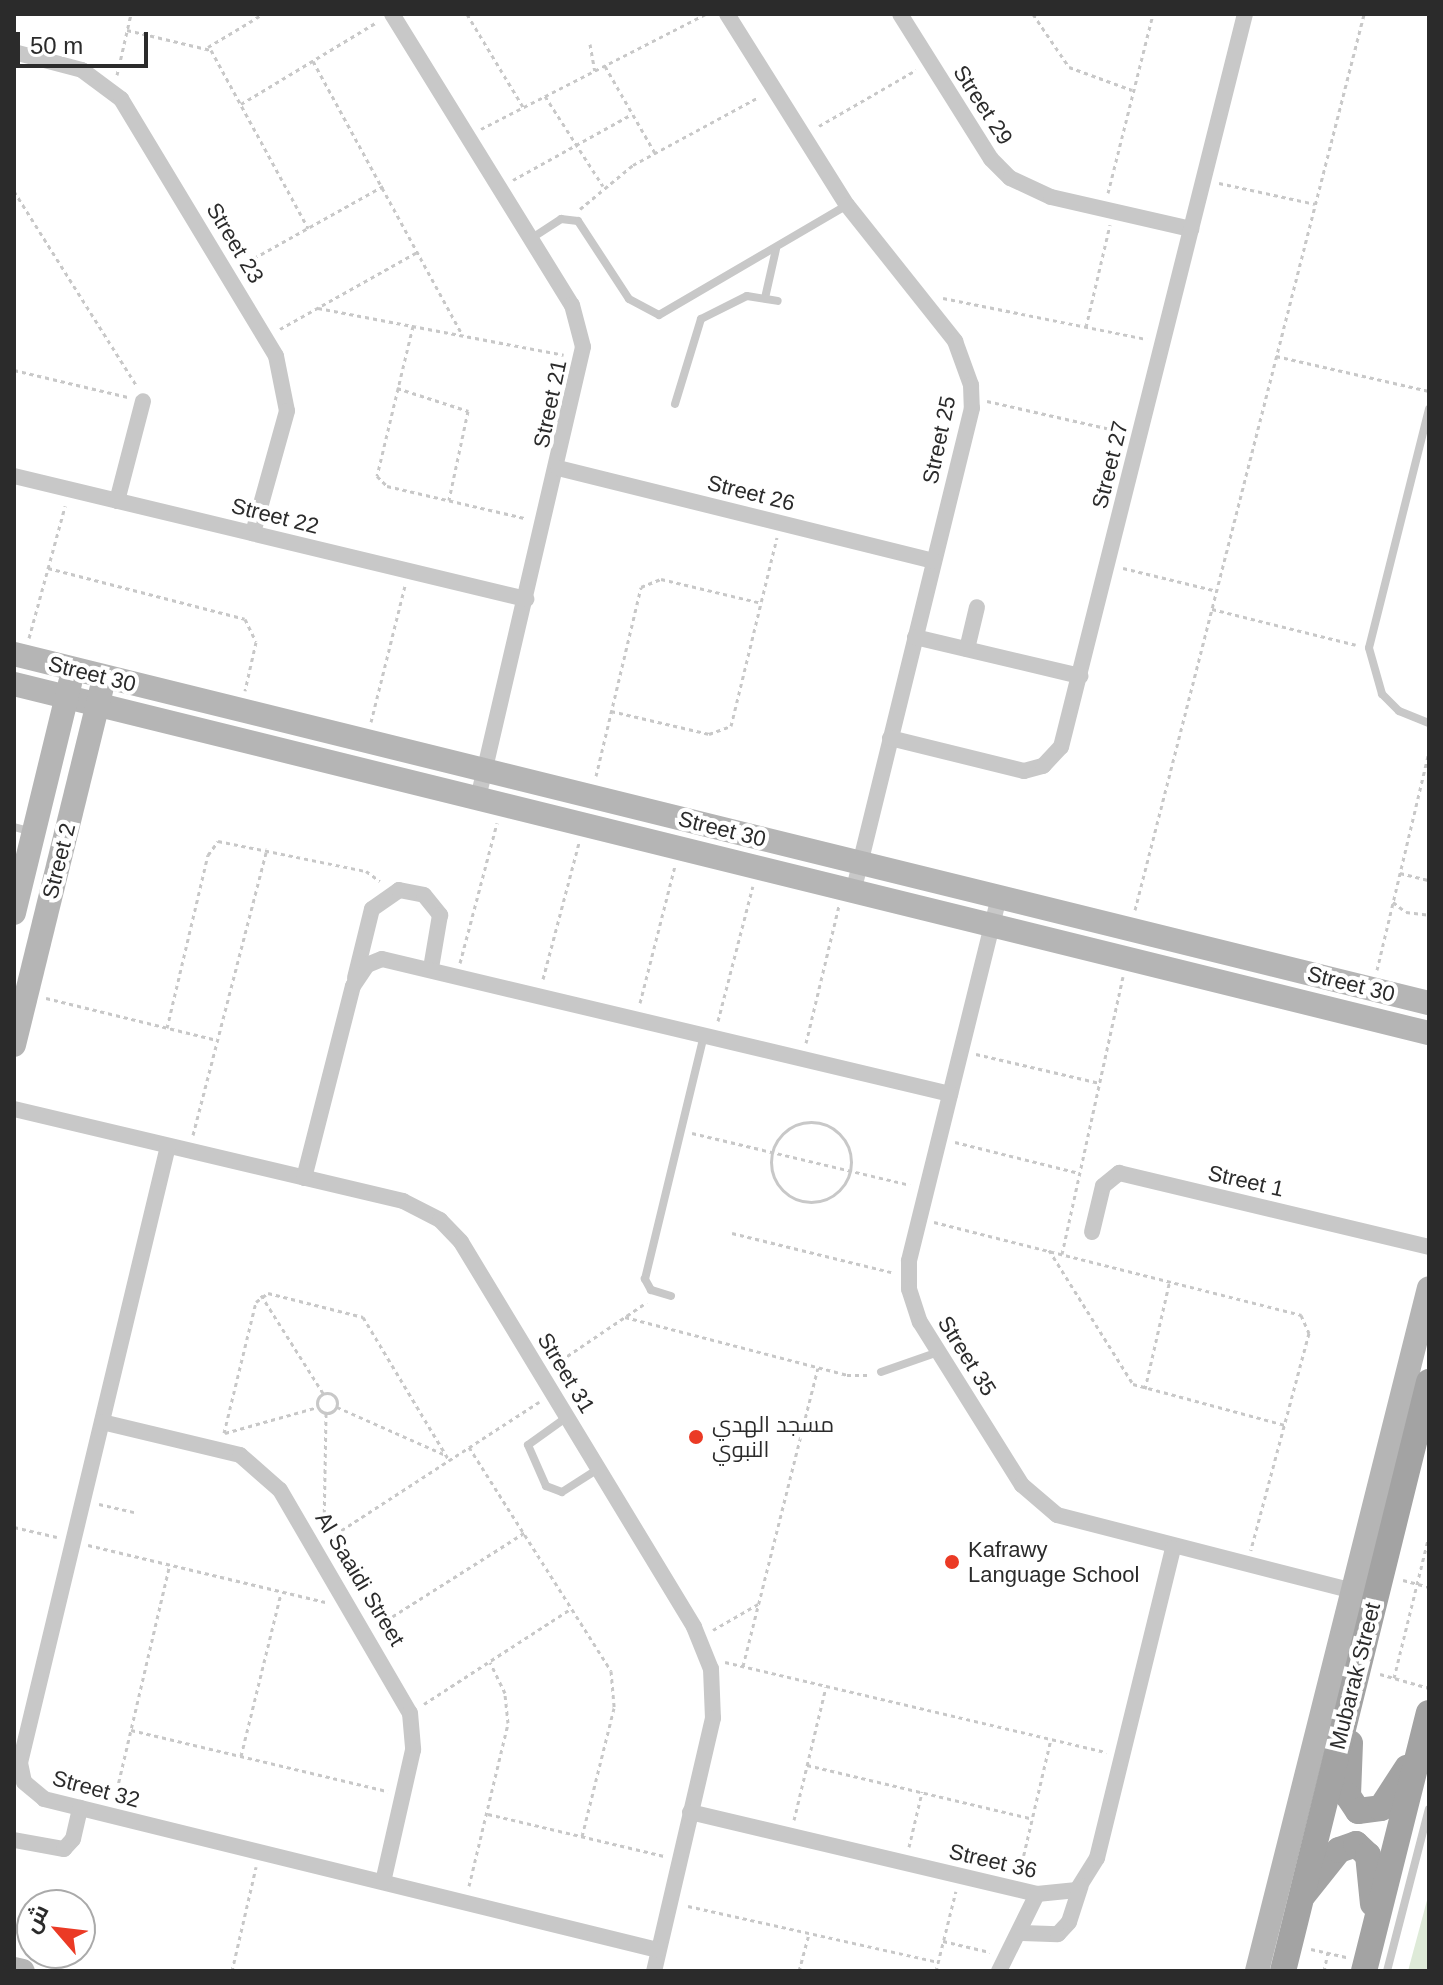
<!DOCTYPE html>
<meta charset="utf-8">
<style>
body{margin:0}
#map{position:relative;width:1443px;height:1985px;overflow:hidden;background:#fff;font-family:Arial,Cairo,sans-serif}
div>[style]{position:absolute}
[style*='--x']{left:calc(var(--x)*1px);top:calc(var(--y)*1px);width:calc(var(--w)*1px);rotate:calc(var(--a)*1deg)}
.green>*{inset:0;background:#deead8}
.path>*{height:3px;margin-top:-1.5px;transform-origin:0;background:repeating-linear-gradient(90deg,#c8c8c8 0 4px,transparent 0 8px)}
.path>.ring{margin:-1.5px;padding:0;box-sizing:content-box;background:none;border:3px solid #c8c8c8;border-radius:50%}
.lane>*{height:8px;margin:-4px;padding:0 4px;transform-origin:4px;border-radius:4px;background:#c8c8c8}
.street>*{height:16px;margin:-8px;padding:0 8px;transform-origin:8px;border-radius:8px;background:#c8c8c8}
.secondary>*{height:24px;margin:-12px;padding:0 12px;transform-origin:12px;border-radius:12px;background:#b5b5b5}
.primary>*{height:26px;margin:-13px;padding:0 13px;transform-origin:13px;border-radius:13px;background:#a3a3a3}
.dots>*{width:22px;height:22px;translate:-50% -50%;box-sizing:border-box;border:4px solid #fff;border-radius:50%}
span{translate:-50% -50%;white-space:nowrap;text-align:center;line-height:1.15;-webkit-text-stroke:8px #fff;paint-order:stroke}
.street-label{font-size:22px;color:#2b2b2b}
.poi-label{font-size:22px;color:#2b2b2b}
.left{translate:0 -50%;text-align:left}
.frame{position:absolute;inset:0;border:16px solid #2b2b2b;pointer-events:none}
.north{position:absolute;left:16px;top:1889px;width:80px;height:80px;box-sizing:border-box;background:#fff;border:2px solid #aaa;border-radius:50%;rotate:298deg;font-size:22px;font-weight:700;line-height:32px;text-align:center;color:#2b2b2b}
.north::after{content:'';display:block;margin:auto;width:28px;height:36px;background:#eb3a25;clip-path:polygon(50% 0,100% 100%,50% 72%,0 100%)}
.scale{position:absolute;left:16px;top:32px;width:132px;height:36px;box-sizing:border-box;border:4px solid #2b2b2b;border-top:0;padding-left:10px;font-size:24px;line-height:28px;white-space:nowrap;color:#2b2b2b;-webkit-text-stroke:6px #fff;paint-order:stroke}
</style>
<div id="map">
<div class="green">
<i style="clip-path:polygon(1429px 1893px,1429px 1971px,1408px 1971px)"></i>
</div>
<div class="path">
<i style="--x:467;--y:14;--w:109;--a:58.9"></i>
<i style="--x:1033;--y:14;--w:64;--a:55.8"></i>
<i style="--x:1069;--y:67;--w:67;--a:20.1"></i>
<i style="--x:127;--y:30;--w:86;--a:13.4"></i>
<i style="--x:211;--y:50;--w:203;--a:61.4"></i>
<i style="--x:590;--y:44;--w:27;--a:80"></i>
<i style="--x:208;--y:47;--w:64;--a:-31"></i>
<i style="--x:313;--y:61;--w:313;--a:61.4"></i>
<i style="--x:605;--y:66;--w:100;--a:60.1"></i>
<i style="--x:117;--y:75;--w:63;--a:-77.1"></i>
<i style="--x:545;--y:96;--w:107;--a:57.2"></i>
<i style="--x:241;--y:104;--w:159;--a:-31.1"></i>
<i style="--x:819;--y:126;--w:112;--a:-30"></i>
<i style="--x:481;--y:129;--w:253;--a:-27.1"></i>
<i style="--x:513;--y:180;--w:136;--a:-29"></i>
<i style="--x:1219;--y:183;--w:98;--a:12.3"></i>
<i style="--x:14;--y:191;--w:231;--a:57.8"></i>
<i style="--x:1108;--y:193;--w:185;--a:-75.9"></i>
<i style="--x:580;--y:209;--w:69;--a:-39.7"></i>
<i style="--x:633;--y:165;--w:143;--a:-28.4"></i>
<i style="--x:240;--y:266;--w:164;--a:-29.2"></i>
<i style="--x:943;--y:298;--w:208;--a:11.4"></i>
<i style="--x:318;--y:308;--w:250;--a:10.8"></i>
<i style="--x:413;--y:326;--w:154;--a:103.5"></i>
<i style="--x:377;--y:476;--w:14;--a:45"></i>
<i style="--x:387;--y:486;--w:142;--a:13.1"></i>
<i style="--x:1086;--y:327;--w:105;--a:-76.8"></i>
<i style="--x:280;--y:329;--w:159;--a:-29.3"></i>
<i style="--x:1276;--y:356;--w:157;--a:12.9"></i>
<i style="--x:14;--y:370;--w:117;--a:13.3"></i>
<i style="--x:397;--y:388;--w:75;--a:17.9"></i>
<i style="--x:468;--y:411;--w:91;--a:102.1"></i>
<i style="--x:987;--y:401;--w:140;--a:12.8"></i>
<i style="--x:48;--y:568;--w:203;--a:14.5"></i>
<i style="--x:245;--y:619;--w:25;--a:64"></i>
<i style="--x:256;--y:642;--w:50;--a:102.7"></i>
<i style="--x:1123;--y:568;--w:97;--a:13.7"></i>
<i style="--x:1212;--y:609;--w:148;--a:14"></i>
<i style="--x:29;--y:638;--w:137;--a:-74.7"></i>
<i style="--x:611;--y:711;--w:101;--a:13.2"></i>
<i style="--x:709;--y:734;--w:23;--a:-20"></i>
<i style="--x:731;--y:726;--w:194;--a:-76.3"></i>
<i style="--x:371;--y:722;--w:140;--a:-76"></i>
<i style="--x:596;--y:776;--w:194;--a:-76.6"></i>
<i style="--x:641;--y:587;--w:22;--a:-22"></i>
<i style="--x:661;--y:579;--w:104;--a:13.4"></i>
<i style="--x:1400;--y:873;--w:30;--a:14"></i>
<i style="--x:1393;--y:902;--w:16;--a:38"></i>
<i style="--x:1406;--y:912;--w:23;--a:7"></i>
<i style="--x:1135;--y:910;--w:925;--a:-75.66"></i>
<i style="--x:460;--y:963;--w:145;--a:-75.2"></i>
<i style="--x:1377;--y:970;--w:224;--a:-76.6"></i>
<i style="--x:543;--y:979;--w:141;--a:-75.2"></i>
<i style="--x:46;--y:998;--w:176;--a:13.8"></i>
<i style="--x:640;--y:1003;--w:141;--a:-75.7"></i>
<i style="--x:718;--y:1021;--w:139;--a:-75.5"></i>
<i style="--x:167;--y:1028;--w:178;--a:-76.7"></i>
<i style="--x:208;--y:855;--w:17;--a:-54"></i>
<i style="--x:218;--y:841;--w:151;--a:11.5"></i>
<i style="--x:366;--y:871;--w:17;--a:36"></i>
<i style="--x:806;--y:1043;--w:141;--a:-76.5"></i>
<i style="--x:976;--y:1054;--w:127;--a:13.2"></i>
<i class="ring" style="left:771px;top:1122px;width:77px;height:77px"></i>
<i style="--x:692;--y:1133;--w:224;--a:13.4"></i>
<i style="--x:193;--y:1135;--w:296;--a:-75.5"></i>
<i style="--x:955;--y:1142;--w:128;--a:14"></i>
<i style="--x:934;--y:1222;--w:379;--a:14.2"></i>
<i style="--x:1301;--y:1315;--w:20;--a:66"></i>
<i style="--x:1309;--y:1333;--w:225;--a:105"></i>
<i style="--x:732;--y:1233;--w:164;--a:13.8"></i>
<i style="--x:1049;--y:1250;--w:158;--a:57.9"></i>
<i style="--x:1133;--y:1384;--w:157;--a:15.1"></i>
<i style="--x:1062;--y:1254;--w:284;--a:-77.6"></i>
<i style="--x:261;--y:1295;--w:116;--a:57.7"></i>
<i style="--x:625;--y:1317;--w:229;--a:14.6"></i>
<i style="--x:847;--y:1375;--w:22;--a:0"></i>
<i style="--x:554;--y:1365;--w:112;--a:-34.1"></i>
<i style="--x:1145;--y:1389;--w:112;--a:-77.1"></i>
<i class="ring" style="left:317px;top:1393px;width:17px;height:17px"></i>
<i style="--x:337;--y:1407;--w:119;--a:23.8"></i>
<i style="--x:224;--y:1433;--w:135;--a:-76.3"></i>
<i style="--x:256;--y:1302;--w:15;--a:-37"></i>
<i style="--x:268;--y:1293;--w:98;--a:14.2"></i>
<i style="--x:363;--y:1317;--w:167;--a:59"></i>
<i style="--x:225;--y:1433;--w:97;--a:-15.6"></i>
<i style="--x:469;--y:1447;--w:265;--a:57.6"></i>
<i style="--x:611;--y:1671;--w:37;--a:85"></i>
<i style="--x:614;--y:1708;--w:132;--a:104"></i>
<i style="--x:99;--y:1504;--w:36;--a:13"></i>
<i style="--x:14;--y:1527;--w:44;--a:13.1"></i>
<i style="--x:324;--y:1529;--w:116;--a:-89"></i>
<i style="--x:328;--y:1539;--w:252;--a:-33"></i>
<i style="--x:88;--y:1545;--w:244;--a:13.5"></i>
<i style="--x:1403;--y:1580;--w:27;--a:15"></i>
<i style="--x:379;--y:1625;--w:172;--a:-32.4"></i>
<i style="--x:713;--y:1630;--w:52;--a:-30"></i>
<i style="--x:725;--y:1662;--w:392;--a:13.3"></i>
<i style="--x:743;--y:1666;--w:307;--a:-75.9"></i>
<i style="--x:1380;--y:1674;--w:51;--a:15.9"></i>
<i style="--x:1394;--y:1678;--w:147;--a:-76.2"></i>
<i style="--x:424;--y:1704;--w:176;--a:-33"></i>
<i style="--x:131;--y:1730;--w:264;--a:13.4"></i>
<i style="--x:241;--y:1756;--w:168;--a:-76.2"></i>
<i style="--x:807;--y:1765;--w:232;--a:13.4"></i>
<i style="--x:115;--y:1798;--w:240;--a:-76.8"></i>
<i style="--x:488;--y:1814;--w:181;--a:13.4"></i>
<i style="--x:794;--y:1820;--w:137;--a:-76.5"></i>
<i style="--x:909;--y:1847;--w:57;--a:-76.7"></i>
<i style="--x:1020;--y:1871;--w:136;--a:-76.8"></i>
<i style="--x:469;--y:1886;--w:168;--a:-76.5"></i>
<i style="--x:508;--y:1723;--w:30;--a:-96"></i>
<i style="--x:505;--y:1693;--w:34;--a:-116"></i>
<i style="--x:688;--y:1906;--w:256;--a:12.6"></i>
<i style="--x:943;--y:1941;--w:48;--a:13.2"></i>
<i style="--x:1311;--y:1949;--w:37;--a:13"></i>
<i style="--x:232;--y:1971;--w:107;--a:-77"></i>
<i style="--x:799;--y:1971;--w:39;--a:-75"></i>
<i style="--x:936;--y:1971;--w:82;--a:-76"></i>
<i style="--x:1324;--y:1971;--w:19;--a:-78"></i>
</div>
<div class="lane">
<i style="--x:532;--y:238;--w:35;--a:-33"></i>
<i style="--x:561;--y:219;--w:17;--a:7"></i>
<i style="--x:578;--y:221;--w:93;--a:56.8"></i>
<i style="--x:629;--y:299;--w:34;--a:28"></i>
<i style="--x:659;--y:315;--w:218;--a:-30.3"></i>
<i style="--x:765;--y:298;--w:50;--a:-77.3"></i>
<i style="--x:675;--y:404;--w:89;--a:-73"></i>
<i style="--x:701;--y:319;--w:51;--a:-26.6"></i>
<i style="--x:747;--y:296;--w:31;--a:9"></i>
<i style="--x:1429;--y:409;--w:246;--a:104.1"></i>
<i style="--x:1369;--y:648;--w:48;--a:74.2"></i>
<i style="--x:1382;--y:694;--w:24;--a:45"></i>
<i style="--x:1399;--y:711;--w:32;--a:22"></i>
<i style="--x:14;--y:827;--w:16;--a:15"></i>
<i style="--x:671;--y:1296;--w:21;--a:-163"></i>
<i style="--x:651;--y:1290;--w:13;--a:-119"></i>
<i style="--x:645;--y:1279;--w:251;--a:-76.4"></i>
<i style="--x:881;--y:1372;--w:60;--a:-19.3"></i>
<i style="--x:567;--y:1417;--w:48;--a:144.3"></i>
<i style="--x:528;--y:1445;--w:45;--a:66.3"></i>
<i style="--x:546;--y:1486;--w:17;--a:21"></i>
<i style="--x:562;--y:1492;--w:43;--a:-32.6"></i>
<i style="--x:1387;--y:1971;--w:167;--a:-75.5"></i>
</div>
<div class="street">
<i style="--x:392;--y:14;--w:342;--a:58.3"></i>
<i style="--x:572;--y:305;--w:43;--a:75.3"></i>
<i style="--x:583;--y:347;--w:463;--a:103.1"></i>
<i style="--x:727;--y:14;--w:226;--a:57.9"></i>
<i style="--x:847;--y:205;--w:174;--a:51.5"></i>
<i style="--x:955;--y:341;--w:47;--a:70"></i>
<i style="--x:971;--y:385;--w:23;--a:88"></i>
<i style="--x:972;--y:408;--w:497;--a:103.8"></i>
<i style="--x:900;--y:14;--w:171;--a:57.9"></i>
<i style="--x:991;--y:159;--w:27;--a:45"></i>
<i style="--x:1010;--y:178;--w:45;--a:24.9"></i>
<i style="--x:1051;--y:197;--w:144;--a:12.9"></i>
<i style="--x:14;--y:52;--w:70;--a:14.8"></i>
<i style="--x:82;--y:70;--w:49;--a:36.6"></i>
<i style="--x:121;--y:99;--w:300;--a:58.9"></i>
<i style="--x:276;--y:356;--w:56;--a:78.7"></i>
<i style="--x:287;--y:411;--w:127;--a:105.6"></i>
<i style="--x:558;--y:468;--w:387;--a:13.9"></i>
<i style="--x:14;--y:476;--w:527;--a:13.51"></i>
<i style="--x:117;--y:501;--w:103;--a:-75.4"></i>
<i style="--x:915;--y:637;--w:170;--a:13.3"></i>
<i style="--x:967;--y:649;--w:43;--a:-76.6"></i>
<i style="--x:890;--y:738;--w:138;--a:13.8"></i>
<i style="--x:1024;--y:771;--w:20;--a:-15"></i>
<i style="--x:1043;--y:766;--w:26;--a:-47"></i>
<i style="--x:1061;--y:747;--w:756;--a:-75.91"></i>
<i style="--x:999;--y:897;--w:375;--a:103.9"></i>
<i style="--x:909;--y:1261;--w:28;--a:90"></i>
<i style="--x:909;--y:1289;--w:35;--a:72"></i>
<i style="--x:920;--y:1322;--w:192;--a:58"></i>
<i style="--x:1022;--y:1485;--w:46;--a:40.6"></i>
<i style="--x:1057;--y:1515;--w:306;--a:14.4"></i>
<i style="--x:355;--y:978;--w:71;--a:-76.2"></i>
<i style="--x:372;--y:909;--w:33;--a:-35"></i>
<i style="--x:399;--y:890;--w:25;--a:11"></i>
<i style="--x:424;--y:895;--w:26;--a:51"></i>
<i style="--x:440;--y:915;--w:54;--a:99.6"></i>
<i style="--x:14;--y:1109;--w:400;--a:13.3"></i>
<i style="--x:403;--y:1201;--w:42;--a:27.2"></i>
<i style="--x:440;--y:1220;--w:30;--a:46"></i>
<i style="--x:461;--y:1242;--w:450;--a:58.8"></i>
<i style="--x:694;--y:1627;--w:45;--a:68"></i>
<i style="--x:711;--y:1669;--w:49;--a:87.7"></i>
<i style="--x:713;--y:1718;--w:260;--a:103.1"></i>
<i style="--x:168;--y:1146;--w:635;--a:103.49"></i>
<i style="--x:20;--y:1763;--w:19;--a:78"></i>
<i style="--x:24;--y:1782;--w:26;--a:40"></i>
<i style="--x:44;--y:1799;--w:632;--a:13.82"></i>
<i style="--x:304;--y:1178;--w:198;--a:-75.7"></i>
<i style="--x:353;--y:986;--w:25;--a:-56"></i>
<i style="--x:367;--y:965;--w:16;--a:-22"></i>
<i style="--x:382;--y:959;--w:584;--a:13.37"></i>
<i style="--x:1092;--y:1232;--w:47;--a:-76.6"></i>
<i style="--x:1103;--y:1186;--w:21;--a:-39"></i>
<i style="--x:1119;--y:1173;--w:319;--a:13.4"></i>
<i style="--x:102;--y:1422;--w:142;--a:13.4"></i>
<i style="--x:240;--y:1455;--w:53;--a:41.2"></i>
<i style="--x:280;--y:1490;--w:258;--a:59.8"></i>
<i style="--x:410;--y:1713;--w:37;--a:85"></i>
<i style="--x:413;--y:1750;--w:135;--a:102.8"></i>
<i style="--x:690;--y:1812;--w:357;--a:13.3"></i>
<i style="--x:1037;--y:1894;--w:40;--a:-5.7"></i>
<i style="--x:1077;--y:1890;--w:38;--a:-58"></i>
<i style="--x:1097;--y:1858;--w:319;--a:-76.2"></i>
<i style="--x:14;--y:1840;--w:51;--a:10.2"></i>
<i style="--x:64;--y:1849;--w:13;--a:-48"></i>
<i style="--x:73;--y:1839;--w:32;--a:-77"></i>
<i style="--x:1022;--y:1933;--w:36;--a:2"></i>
<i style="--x:1058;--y:1934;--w:16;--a:-47"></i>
<i style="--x:1069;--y:1922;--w:38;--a:-72"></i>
<i style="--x:999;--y:1971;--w:86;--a:-63.7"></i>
</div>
<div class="secondary">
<i style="--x:14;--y:654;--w:1457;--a:13.86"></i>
<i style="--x:14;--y:684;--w:1457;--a:13.86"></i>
<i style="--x:14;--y:913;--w:237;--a:-76.3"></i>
<i style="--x:14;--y:1045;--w:366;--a:-76.2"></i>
<i style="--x:14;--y:1969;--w:9;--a:13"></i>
<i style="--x:1257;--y:1971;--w:704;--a:-75.87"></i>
</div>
<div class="primary">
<i style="--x:1350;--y:1743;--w:53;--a:92.2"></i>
<i style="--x:1348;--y:1796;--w:18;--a:56"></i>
<i style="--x:1358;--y:1811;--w:23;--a:-7"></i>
<i style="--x:1381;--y:1808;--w:48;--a:-57"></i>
<i style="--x:1304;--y:1894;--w:56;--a:-51.5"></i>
<i style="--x:1339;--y:1850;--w:18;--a:-19"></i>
<i style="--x:1356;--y:1844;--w:16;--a:43"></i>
<i style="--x:1368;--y:1855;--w:49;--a:84.2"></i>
<i style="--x:1283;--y:1971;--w:607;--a:-76.08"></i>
<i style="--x:1364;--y:1971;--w:266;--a:-75.9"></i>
</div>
<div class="dots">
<i style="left:696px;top:1437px;background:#eb3a25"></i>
<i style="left:952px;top:1562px;background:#eb3a25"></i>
</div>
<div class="street-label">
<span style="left:983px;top:105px;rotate:57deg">Street 29</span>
<span style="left:235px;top:243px;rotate:59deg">Street 23</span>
<span style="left:550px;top:404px;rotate:-78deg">Street 21</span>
<span style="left:939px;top:440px;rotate:-78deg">Street 25</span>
<span style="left:1110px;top:465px;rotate:-76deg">Street 27</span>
<span style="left:751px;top:493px;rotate:14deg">Street 26</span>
<span style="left:275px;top:516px;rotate:14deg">Street 22</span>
<span style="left:92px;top:674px;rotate:14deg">Street 30</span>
<span style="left:722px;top:829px;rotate:14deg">Street 30</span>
<span style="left:59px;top:861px;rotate:-76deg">Street 2</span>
<span style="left:1351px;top:984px;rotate:14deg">Street 30</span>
<span style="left:1246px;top:1181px;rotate:13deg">Street 1</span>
<span style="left:967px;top:1356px;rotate:58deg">Street 35</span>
<span style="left:566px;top:1373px;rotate:59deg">Street 31</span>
<span style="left:360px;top:1579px;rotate:59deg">Al Saaidi Street</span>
<span style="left:1355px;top:1676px;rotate:-76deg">Mubarak Street</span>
<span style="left:96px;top:1789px;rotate:15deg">Street 32</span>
<span style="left:993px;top:1861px;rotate:13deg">Street 36</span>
</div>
<div class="poi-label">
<span class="left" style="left:712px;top:1437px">مسجد الهدي<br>النبوي</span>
<span class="left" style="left:968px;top:1562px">Kafrawy<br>Language School</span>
</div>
<div class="frame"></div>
<div class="north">ش</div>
<div class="scale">50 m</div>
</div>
